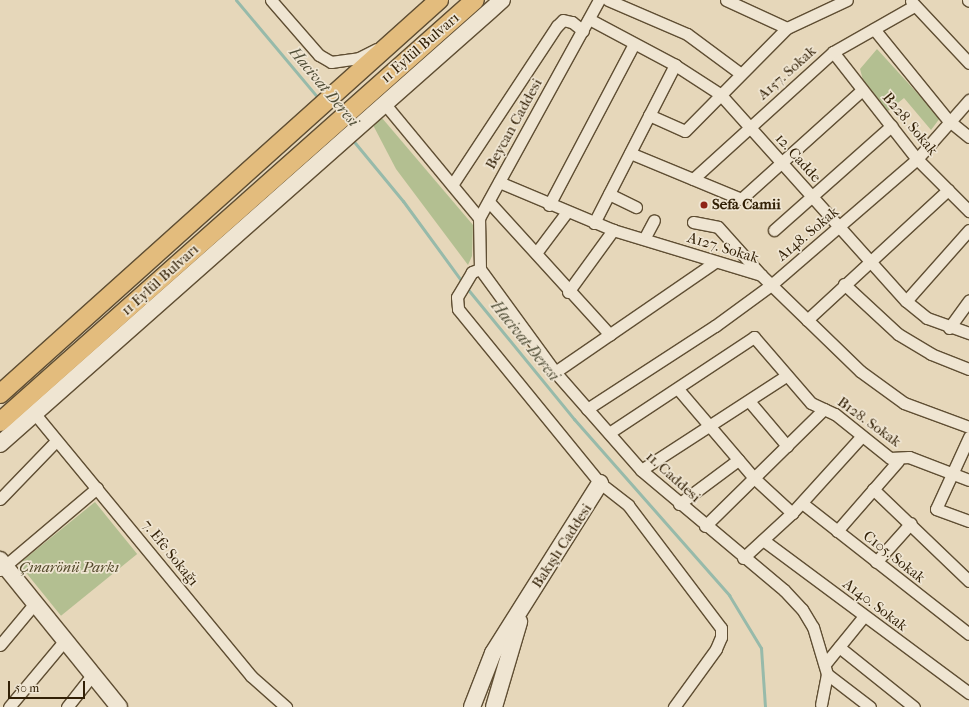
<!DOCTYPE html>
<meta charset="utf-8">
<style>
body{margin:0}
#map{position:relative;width:969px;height:707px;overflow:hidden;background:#e6d7ba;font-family:"IM FELL French Canon",serif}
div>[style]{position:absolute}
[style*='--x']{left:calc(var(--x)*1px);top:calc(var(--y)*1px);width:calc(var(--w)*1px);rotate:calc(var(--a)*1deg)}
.green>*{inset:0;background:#b3bf91;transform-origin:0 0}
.stream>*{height:3px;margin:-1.5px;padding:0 1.5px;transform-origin:1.5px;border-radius:1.5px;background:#97baaa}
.roads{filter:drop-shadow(1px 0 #5f4e33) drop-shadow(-1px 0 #5f4e33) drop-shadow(0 1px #5f4e33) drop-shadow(0 -1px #5f4e33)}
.street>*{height:11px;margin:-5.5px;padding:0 5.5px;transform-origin:5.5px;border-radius:5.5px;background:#efe5d2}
.secondary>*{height:16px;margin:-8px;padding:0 8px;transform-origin:8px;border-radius:8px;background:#efe5d2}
.primary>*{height:18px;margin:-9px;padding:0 9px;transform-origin:9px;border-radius:9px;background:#e3bc7d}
.dots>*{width:11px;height:11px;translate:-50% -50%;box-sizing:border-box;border:2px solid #efe5d2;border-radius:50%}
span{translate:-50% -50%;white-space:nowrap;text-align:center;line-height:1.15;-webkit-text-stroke:3.5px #efe5d2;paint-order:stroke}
.street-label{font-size:15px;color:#322006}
.poi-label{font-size:15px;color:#322006;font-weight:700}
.left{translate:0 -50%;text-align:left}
.park-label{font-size:15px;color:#524829;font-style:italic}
.water-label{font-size:16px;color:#504e37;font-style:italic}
.scale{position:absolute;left:8px;top:681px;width:77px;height:18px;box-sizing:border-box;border:2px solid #322006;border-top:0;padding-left:5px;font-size:12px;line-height:14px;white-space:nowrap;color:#322006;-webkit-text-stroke:3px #efe5d2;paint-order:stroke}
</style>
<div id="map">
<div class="green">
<i style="clip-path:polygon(877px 49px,940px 118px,931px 130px,904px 98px,888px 111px,863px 80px,860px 69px)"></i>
<i style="clip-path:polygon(382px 118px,473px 225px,472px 256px,468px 265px,396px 169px,373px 125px)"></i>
<i style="left:95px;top:502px;width:67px;height:98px;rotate:51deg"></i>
</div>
<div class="stream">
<i style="--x:236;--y:0;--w:131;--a:50"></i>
<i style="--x:351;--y:138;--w:82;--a:50.5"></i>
<i style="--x:403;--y:201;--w:102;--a:53.8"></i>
<i style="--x:466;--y:287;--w:171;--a:50.7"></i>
<i style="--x:574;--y:419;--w:235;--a:48.6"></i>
<i style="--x:729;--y:595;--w:62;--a:58.9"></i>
<i style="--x:761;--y:648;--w:59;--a:86.1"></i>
</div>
<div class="roads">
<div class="street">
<i style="--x:271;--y:0;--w:73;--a:48.9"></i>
<i style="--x:319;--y:55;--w:14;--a:30"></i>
<i style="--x:331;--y:62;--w:28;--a:-8"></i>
<i style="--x:359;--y:58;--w:20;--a:-27"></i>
<i style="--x:608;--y:0;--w:86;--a:23.3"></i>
<i style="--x:687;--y:34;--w:67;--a:36.5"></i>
<i style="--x:726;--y:0;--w:67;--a:24.7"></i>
<i style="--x:968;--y:0;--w:1;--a:45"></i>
<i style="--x:911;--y:1;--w:85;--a:46.9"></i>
<i style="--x:589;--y:19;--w:98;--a:28.1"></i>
<i style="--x:675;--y:65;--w:54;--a:32.8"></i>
<i style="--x:720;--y:94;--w:278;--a:48.1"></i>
<i style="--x:906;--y:301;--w:27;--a:39"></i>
<i style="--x:927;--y:318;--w:45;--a:19.7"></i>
<i style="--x:874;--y:29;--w:117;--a:50.9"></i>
<i style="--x:948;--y:120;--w:27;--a:39"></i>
<i style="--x:833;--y:52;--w:136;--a:51.9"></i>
<i style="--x:917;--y:159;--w:74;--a:45"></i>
<i style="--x:384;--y:103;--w:149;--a:50.4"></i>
<i style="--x:649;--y:115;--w:39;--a:24"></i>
<i style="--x:685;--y:131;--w:145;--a:-45.3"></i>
<i style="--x:787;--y:28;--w:66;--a:-25"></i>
<i style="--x:630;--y:153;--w:120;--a:22.5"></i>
<i style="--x:741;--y:199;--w:163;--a:-42"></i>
<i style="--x:693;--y:179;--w:189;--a:-42.2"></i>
<i style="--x:833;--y:52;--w:93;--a:-29.6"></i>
<i style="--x:499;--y:182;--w:124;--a:22.8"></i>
<i style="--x:613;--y:230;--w:155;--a:16.9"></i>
<i style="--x:761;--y:275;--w:138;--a:44.1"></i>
<i style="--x:860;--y:371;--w:54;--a:36"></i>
<i style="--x:904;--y:403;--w:69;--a:20.3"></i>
<i style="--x:452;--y:185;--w:191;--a:-56.6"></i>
<i style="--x:557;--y:26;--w:8;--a:-45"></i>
<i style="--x:563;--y:20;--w:9;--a:13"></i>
<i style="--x:572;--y:22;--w:14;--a:39"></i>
<i style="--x:609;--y:194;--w:30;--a:26"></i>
<i style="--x:490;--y:203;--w:178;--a:47.7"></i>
<i style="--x:549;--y:205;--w:182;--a:-62.2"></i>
<i style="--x:693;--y:222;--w:25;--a:11"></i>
<i style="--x:718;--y:227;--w:64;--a:48.1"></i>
<i style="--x:594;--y:223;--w:178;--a:-62.9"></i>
<i style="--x:774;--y:230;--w:157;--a:-41.6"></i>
<i style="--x:644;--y:239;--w:21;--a:-62"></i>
<i style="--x:536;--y:253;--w:50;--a:-53.1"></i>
<i style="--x:480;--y:269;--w:127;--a:53.9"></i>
<i style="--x:555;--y:372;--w:130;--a:48.7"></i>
<i style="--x:641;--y:470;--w:187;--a:40"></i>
<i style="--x:784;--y:590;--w:26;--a:47"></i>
<i style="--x:802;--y:609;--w:21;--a:59"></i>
<i style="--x:813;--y:627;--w:49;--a:73.4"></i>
<i style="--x:827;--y:674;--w:31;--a:101"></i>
<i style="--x:480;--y:269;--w:9;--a:159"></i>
<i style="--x:472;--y:272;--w:29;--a:121"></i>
<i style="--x:457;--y:297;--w:12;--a:85"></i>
<i style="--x:458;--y:309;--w:225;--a:50.8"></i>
<i style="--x:600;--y:483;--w:36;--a:38"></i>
<i style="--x:628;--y:505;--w:154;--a:52.9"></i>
<i style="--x:721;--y:628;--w:9;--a:90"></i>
<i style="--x:721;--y:637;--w:13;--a:113"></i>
<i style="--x:716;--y:649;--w:72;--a:125.9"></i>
<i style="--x:480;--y:269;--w:51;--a:-91.1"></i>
<i style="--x:479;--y:218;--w:249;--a:-61.2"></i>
<i style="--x:844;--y:284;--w:74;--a:42.8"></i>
<i style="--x:898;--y:334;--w:39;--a:31"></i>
<i style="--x:931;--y:354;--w:41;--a:21.5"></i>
<i style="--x:568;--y:292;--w:77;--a:-54"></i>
<i style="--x:906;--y:301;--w:95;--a:-48.4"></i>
<i style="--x:807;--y:320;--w:192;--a:-42.7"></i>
<i style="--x:949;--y:328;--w:34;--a:-54"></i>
<i style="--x:555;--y:372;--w:194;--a:-34.5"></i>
<i style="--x:678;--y:389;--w:117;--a:49.5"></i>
<i style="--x:754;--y:478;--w:52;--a:42.6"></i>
<i style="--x:749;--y:401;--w:59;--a:49.8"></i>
<i style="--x:587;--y:409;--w:153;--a:-33"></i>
<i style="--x:715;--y:326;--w:69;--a:-36.2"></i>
<i style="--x:771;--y:285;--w:193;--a:-40.8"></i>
<i style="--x:917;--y:159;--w:79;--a:-48.6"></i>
<i style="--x:35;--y:414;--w:340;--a:50.5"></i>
<i style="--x:251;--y:676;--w:47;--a:41.5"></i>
<i style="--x:609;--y:433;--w:174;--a:-33.5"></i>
<i style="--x:754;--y:337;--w:87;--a:49.2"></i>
<i style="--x:811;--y:403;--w:26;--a:25"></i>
<i style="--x:835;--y:414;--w:70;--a:38.7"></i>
<i style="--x:890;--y:458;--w:19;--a:-3"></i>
<i style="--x:909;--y:457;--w:64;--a:21"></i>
<i style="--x:969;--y:437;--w:79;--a:114.6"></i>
<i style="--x:936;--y:509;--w:35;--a:20"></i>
<i style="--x:641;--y:470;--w:173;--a:-33"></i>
<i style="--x:873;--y:489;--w:133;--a:43.8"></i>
<i style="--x:0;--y:499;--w:81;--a:-46"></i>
<i style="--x:802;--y:503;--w:212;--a:38.1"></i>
<i style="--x:679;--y:504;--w:74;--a:-36.7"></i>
<i style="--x:705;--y:526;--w:167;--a:-44.5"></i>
<i style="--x:837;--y:531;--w:93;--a:-48.9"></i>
<i style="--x:763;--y:540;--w:257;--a:36.6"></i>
<i style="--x:743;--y:558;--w:67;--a:-42.6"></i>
<i style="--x:792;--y:513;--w:103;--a:-47.8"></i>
<i style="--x:876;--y:562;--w:52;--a:-48.1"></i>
<i style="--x:0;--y:570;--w:127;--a:-40.2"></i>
<i style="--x:0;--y:645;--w:55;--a:-50.2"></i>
<i style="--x:839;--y:647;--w:96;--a:38.7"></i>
<i style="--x:825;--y:664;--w:62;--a:-50.9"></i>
<i style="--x:827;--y:674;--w:54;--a:37.5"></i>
<i style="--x:9;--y:707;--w:87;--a:-50.1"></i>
<i style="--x:67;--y:707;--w:42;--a:-51.8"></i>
</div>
<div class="secondary">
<i style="--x:0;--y:444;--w:670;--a:-41.49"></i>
<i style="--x:0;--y:560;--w:189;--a:51"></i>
<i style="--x:472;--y:707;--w:58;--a:-68.7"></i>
<i style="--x:493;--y:653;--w:201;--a:-57.8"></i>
<i style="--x:494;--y:707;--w:89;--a:-73.6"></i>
</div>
<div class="primary">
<i style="--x:0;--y:394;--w:590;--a:-41.91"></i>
<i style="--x:0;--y:422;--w:635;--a:-41.62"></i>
</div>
</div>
<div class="dots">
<i style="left:704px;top:205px;background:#8f2418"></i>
</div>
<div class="street-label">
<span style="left:420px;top:48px;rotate:-41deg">11 Eylül Bulvarı</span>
<span style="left:787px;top:73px;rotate:-42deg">A157. Sokak</span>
<span style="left:514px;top:124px;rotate:-61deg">Beycan Caddesi</span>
<span style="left:910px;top:124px;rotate:50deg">B228. Sokak</span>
<span style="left:798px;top:158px;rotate:48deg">12. Cadde</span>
<span style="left:808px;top:234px;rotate:-40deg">A148. Sokak</span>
<span style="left:723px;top:248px;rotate:17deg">A127. Sokak</span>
<span style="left:160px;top:280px;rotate:-42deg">11 Eylül Bulvarı</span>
<span style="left:869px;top:422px;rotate:36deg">B128. Sokak</span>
<span style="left:673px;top:477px;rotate:42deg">11. Caddesi</span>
<span style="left:562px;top:546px;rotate:-57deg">Bakışlı Caddesi</span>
<span style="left:170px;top:553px;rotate:51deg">7. Efe Sokağı</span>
<span style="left:894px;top:557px;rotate:38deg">C105. Sokak</span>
<span style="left:875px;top:605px;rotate:37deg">A140. Sokak</span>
</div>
<div class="poi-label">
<span class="left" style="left:712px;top:205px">Sefa Camii</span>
</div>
<div class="park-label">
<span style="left:69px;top:568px">Çınarönü Parkı</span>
</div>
<div class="water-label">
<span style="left:324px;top:87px;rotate:50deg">Hacivat Deresi</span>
<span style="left:525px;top:341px;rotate:51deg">Hacivat Deresi</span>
</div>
<div class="scale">50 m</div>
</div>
